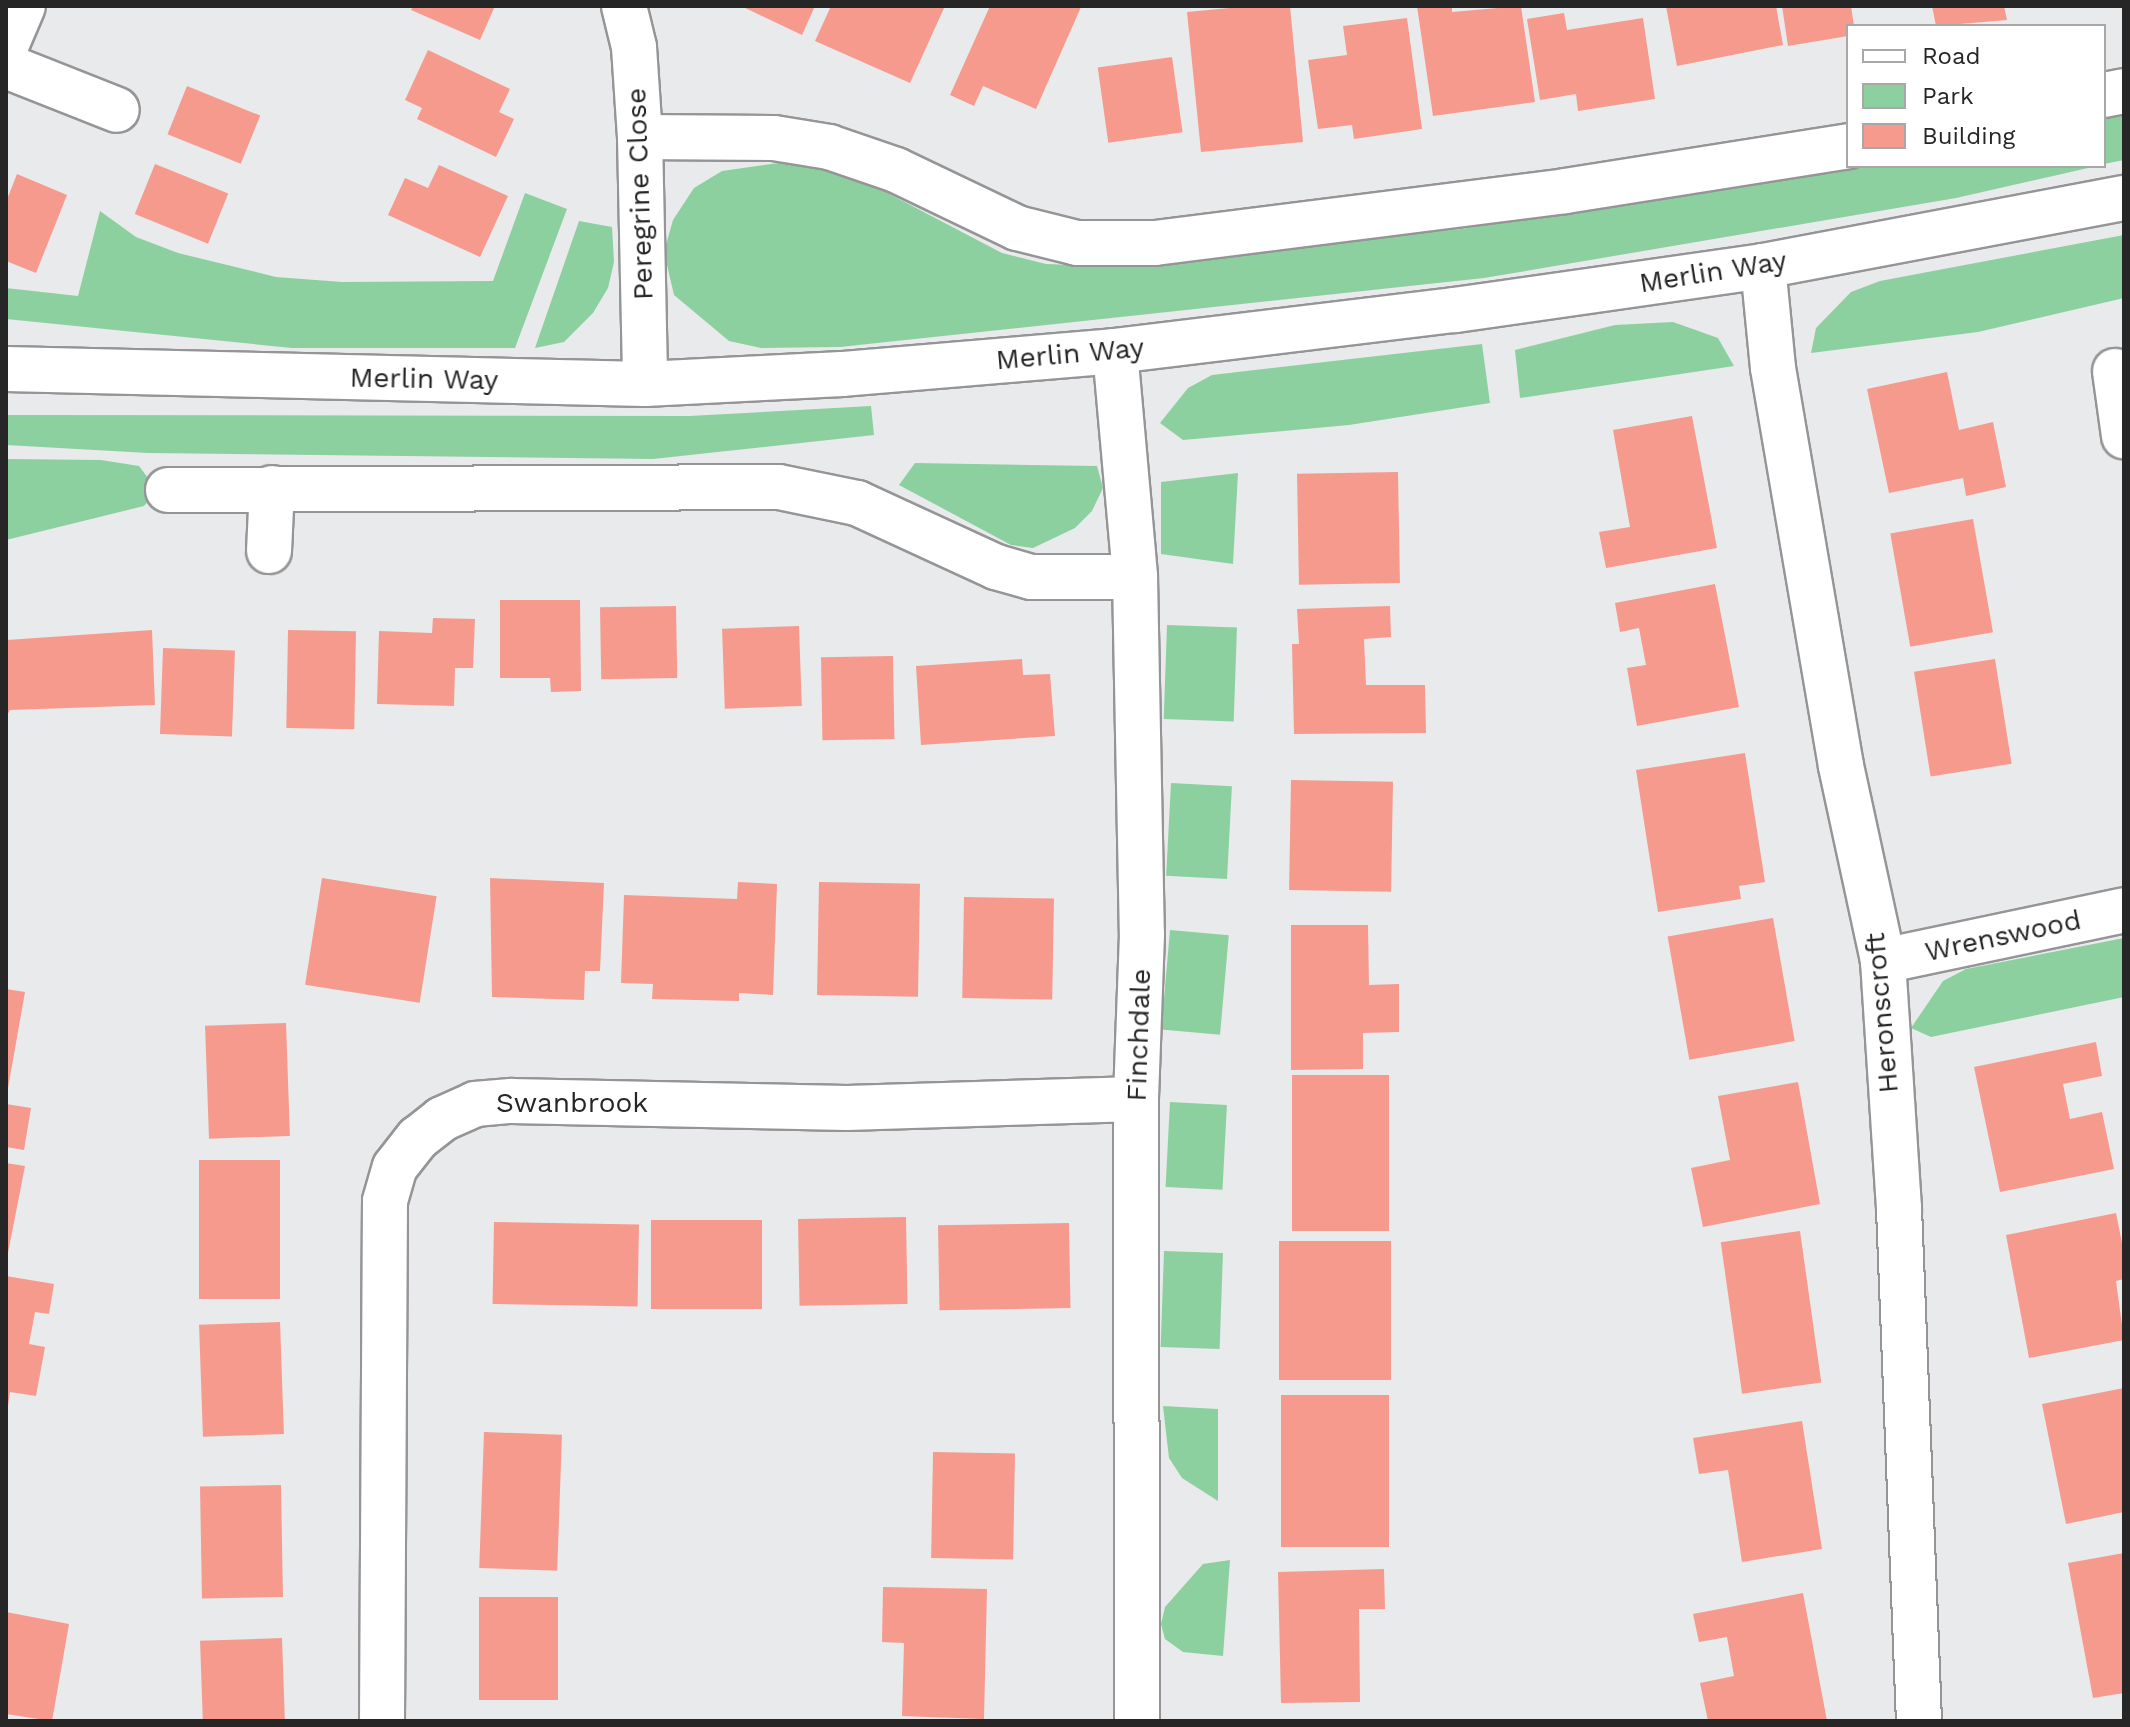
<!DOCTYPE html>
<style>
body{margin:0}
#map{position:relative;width:2130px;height:1727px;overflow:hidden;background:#e9eaec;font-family:"Work Sans",sans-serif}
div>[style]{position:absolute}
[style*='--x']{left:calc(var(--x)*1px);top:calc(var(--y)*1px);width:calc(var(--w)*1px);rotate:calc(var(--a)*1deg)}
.green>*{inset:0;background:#8cd0a0;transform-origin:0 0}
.building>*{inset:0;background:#f69a8e;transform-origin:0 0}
.roads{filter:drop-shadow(2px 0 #959597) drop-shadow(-2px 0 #959597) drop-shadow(0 2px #959597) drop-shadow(0 -2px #959597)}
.minor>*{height:44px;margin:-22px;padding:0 22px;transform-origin:22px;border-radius:22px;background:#fff}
span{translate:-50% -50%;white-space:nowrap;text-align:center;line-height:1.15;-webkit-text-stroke:6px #fff;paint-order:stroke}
.street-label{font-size:28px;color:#262627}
.frame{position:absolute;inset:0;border:8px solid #262627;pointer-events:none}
.legend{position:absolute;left:1846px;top:24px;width:260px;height:144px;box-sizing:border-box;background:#fff;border:2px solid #a8a8a9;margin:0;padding:10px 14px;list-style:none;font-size:24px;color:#262627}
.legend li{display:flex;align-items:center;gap:16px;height:40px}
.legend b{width:40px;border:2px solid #a8a8a9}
</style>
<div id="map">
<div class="green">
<i style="clip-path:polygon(2124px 113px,2124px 160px,2104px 164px,2104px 117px)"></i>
<i style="clip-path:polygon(793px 161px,876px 187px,1002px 253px,1046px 264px,1101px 266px,1461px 229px,1865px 166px,2097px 166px,1956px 198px,1484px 278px,840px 347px,761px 348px,729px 341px,674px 295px,664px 252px,673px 220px,694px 188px,722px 171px)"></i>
<i style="clip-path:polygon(525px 193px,567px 209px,515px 348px,292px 348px,6px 319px,6px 288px,78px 296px,100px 211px,136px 237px,178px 253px,276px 277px,342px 282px,493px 281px)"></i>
<i style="clip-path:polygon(579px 221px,612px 227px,614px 262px,608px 288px,593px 313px,564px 342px,535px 348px)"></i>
<i style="clip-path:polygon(2124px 235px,2124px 298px,1978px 332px,1811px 353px,1816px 328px,1851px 292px,1880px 281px)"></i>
<i style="clip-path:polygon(1673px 322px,1718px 338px,1734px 366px,1520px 398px,1515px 350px,1615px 325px)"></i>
<i style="clip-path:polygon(1482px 344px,1490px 403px,1349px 425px,1183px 440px,1160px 423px,1188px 388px,1212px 375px)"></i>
<i style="clip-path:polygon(871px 406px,874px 435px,653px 459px,148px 453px,6px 445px,6px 415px,689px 416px)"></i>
<i style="clip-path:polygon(6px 459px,101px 460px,139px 466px,157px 490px,144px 506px,6px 540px)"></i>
<i style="clip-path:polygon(915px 463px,1097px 466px,1103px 488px,1092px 511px,1075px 528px,1033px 548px,1011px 545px,899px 485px)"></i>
<i style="clip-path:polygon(1238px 473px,1233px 564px,1161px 554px,1161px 482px)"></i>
<i style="left:1167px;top:625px;width:70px;height:94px;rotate:2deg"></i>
<i style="left:1171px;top:783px;width:61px;height:93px;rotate:3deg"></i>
<i style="left:1170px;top:930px;width:59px;height:100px;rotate:5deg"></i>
<i style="clip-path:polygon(2124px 938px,2124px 997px,1931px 1037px,1911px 1028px,1943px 981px,1966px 969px)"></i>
<i style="left:1170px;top:1102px;width:57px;height:85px;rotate:3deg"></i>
<i style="left:1164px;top:1251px;width:59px;height:96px;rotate:2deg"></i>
<i style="clip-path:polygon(1163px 1406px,1218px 1409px,1218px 1501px,1182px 1478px,1169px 1458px)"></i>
<i style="clip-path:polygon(1230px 1560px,1223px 1656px,1183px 1652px,1165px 1639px,1161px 1624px,1165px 1607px,1203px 1564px)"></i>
</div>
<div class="building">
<i style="clip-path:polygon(413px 6px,495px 6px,480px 40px,411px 10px)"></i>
<i style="clip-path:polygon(741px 6px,815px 6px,802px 35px)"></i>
<i style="clip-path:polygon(831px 6px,945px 6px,910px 83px,815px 41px)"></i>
<i style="clip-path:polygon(990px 6px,1081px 7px,1036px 109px,983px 86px,974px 106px,950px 95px)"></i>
<i style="clip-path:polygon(1251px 6px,1290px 6px,1303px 142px,1201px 152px,1187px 12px)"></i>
<i style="clip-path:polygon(1417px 6px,1452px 6px,1452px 12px,1521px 6px,1535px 102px,1433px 116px)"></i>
<i style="clip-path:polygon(1666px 6px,1776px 6px,1783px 45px,1677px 66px)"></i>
<i style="clip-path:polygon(1782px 6px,1851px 6px,1854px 26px,1848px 26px,1848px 36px,1788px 46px)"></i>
<i style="clip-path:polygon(1932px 6px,2004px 6px,2007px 20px,1936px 26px)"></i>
<i style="clip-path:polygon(1564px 13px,1567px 30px,1643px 18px,1655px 99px,1578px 111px,1576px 94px,1540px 100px,1527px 19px)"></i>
<i style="clip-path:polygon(1407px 18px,1422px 129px,1354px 139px,1352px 125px,1318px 129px,1308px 60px,1347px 55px,1343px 26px)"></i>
<i style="clip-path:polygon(428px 50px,510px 89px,499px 112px,514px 119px,496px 157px,417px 119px,422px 108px,405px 100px)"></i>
<i style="left:1172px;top:57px;width:76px;height:75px;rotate:82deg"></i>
<i style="left:187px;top:86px;width:79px;height:52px;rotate:22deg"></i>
<i style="left:155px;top:164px;width:79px;height:54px;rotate:22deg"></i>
<i style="clip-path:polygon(439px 165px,508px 196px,480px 257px,388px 215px,405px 178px,428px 188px)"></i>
<i style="clip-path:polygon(17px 174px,67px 195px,36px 273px,6px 261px,6px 202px)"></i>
<i style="clip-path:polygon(1947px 372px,1959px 430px,1993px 422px,2006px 487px,1966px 496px,1963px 478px,1889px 493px,1867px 389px)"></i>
<i style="clip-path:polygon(1692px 416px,1717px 548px,1606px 568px,1599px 532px,1630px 527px,1613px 430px)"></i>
<i style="left:1398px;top:472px;width:111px;height:101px;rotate:89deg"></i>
<i style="left:1973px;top:519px;width:115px;height:84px;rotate:80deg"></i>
<i style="clip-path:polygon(1715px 584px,1739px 707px,1637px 726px,1627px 668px,1646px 665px,1639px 628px,1620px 632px,1615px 603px)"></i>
<i style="clip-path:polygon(500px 600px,580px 600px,581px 691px,551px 692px,550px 678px,500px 678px)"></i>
<i style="left:676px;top:606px;width:72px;height:76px;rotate:89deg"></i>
<i style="clip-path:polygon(1390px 606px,1391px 637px,1364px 639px,1366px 685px,1425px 685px,1426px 733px,1294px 734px,1292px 644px,1299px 644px,1297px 609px)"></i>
<i style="clip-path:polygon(433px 618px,475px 619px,473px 668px,455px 668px,454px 706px,377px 704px,379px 631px,432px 633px)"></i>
<i style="left:799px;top:626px;width:80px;height:77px;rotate:88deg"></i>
<i style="clip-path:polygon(152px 630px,155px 705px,10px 710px,6px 717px,7px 640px)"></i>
<i style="left:288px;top:630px;width:68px;height:98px;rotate:1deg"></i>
<i style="left:163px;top:648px;width:72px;height:86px;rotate:2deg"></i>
<i style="left:893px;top:656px;width:83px;height:72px;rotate:89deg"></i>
<i style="clip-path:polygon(1022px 659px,1023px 675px,1050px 674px,1055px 736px,921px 745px,916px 666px)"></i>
<i style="left:1995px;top:659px;width:106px;height:82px;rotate:81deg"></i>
<i style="clip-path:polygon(1745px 753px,1765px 882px,1739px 886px,1741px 899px,1658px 912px,1636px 770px)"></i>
<i style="left:1291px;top:780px;width:102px;height:110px;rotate:1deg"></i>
<i style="left:322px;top:878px;width:116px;height:108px;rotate:9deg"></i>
<i style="clip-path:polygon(490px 878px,604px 883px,600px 971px,585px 971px,584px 1000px,492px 997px)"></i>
<i style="clip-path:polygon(738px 882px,777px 884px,773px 995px,739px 993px,739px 1001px,652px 999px,653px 984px,621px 983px,624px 895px,737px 899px)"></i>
<i style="left:819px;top:882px;width:101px;height:113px;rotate:1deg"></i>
<i style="left:964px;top:897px;width:90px;height:101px;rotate:1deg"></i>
<i style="left:1773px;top:918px;width:125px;height:107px;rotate:80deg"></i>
<i style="clip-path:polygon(1291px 925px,1368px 925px,1369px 985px,1399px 984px,1399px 1032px,1363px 1033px,1363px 1069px,1291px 1070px)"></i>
<i style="clip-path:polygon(6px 989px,25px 992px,8px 1088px,6px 1088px)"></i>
<i style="left:286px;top:1023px;width:113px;height:81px;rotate:88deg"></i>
<i style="clip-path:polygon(2096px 1042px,2102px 1076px,2063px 1084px,2070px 1119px,2102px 1112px,2114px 1169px,2000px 1192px,1974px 1067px)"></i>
<i style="left:1389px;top:1075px;width:156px;height:97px;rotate:90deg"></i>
<i style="clip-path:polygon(1798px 1082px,1820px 1204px,1703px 1227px,1691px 1168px,1730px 1160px,1718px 1096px)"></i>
<i style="clip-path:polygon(6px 1104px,31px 1108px,24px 1150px,6px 1147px)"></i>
<i style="left:280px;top:1160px;width:139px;height:81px;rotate:90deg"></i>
<i style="clip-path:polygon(6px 1163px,25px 1166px,7px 1258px,6px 1258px)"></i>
<i style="clip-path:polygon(2116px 1213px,2124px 1253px,2124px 1279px,2116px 1281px,2124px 1340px,2029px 1358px,2006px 1235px)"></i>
<i style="left:906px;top:1217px;width:87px;height:108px;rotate:89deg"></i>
<i style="left:651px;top:1220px;width:111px;height:89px"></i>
<i style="left:494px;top:1222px;width:145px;height:82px;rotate:1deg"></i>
<i style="left:1069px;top:1223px;width:85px;height:131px;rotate:89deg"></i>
<i style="left:1800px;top:1231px;width:153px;height:80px;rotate:82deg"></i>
<i style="left:1391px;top:1241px;width:139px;height:112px;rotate:90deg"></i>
<i style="clip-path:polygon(6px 1276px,54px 1284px,49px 1314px,35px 1312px,29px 1344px,45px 1347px,36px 1396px,10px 1392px,8px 1406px)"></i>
<i style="left:280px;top:1322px;width:112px;height:81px;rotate:88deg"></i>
<i style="clip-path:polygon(2124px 1388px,2124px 1512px,2066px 1524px,2042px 1404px)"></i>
<i style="left:1281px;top:1395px;width:108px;height:152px"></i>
<i style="clip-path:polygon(1802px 1421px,1822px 1549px,1742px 1562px,1728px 1470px,1699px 1474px,1693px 1438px)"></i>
<i style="left:484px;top:1432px;width:78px;height:136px;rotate:2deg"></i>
<i style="left:933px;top:1452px;width:82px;height:106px;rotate:1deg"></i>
<i style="left:281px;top:1485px;width:112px;height:81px;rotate:89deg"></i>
<i style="clip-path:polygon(2124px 1553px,2124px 1693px,2093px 1698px,2068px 1563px)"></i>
<i style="clip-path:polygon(1384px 1569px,1385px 1609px,1359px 1609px,1360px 1702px,1281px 1703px,1278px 1572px)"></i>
<i style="clip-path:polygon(883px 1587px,987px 1589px,984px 1719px,902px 1716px,904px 1643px,882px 1642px)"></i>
<i style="clip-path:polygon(1803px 1593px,1827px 1721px,1708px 1721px,1700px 1683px,1734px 1676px,1727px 1637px,1699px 1642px,1693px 1614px)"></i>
<i style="left:479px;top:1597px;width:79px;height:103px"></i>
<i style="clip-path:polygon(6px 1612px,69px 1624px,52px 1721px,6px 1714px)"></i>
<i style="left:282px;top:1638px;width:83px;height:82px;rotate:88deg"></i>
</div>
<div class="roads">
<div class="minor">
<i style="--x:624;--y:6;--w:42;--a:76.3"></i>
<i style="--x:634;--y:47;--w:90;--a:86.2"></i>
<i style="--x:640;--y:137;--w:247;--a:88.8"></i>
<i style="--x:6;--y:46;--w:43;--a:-67"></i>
<i style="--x:6;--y:66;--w:119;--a:21.6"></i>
<i style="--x:2104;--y:95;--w:20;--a:-11"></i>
<i style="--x:640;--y:137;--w:134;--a:0.4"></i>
<i style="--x:774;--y:138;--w:56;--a:9.3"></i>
<i style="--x:829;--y:147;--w:71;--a:18.9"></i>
<i style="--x:896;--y:170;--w:134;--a:25.6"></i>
<i style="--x:1017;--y:228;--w:62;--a:14"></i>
<i style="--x:1077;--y:243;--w:78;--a:0"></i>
<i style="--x:1155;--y:243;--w:413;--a:-7.2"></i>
<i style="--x:1565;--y:191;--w:287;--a:-9"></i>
<i style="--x:1763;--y:266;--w:102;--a:84.4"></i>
<i style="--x:1773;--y:368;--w:404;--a:80.3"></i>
<i style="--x:1841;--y:766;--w:199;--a:77.8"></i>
<i style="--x:1883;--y:961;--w:248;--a:86.3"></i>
<i style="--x:1899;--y:1208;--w:513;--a:87.77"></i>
<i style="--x:1115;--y:351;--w:227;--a:84.9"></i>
<i style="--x:1135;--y:577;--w:357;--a:88.9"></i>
<i style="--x:1142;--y:934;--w:165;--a:92.1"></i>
<i style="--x:1136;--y:1099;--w:622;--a:89.91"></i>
<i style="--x:6;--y:369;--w:639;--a:1.34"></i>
<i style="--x:645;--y:384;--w:197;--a:-2.9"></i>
<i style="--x:842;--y:374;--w:274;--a:-4.8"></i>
<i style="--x:1115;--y:351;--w:342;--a:-6.9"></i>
<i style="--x:1455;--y:310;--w:311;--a:-8.1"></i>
<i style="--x:1763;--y:266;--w:367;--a:-10.7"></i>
<i style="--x:2115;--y:371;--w:66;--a:82.1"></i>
<i style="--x:168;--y:490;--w:611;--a:-0.28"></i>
<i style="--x:779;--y:487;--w:80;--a:11.6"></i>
<i style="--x:857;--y:503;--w:153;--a:24.7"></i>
<i style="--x:996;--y:567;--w:36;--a:16"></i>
<i style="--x:1031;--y:577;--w:104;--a:0"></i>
<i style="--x:269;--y:551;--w:63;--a:-87.3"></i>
<i style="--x:1883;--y:961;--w:246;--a:-11.9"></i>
<i style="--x:382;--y:1721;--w:520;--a:-89.67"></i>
<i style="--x:385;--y:1201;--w:35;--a:-74"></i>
<i style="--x:395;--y:1167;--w:37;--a:-52"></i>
<i style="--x:418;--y:1138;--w:31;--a:-38"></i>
<i style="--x:442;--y:1119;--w:36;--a:-24"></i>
<i style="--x:475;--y:1104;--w:36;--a:-5"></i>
<i style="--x:511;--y:1101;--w:336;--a:1.2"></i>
<i style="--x:847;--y:1108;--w:289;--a:-1.8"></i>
</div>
</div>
<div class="street-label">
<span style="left:640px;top:194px;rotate:-92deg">Peregrine Close</span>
<span style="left:1713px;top:272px;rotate:-9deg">Merlin Way</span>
<span style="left:1070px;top:354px;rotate:-5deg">Merlin Way</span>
<span style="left:424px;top:379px;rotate:1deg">Merlin Way</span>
<span style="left:2003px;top:936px;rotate:-12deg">Wrenswood</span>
<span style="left:1882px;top:1013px;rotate:-95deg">Heronscroft</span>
<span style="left:1139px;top:1035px;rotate:-88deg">Finchdale</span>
<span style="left:572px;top:1103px">Swanbrook</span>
</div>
<div class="frame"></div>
<ul class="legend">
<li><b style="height:10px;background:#fff"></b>Road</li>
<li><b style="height:22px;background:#8cd0a0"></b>Park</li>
<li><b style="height:22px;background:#f69a8e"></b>Building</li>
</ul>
</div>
